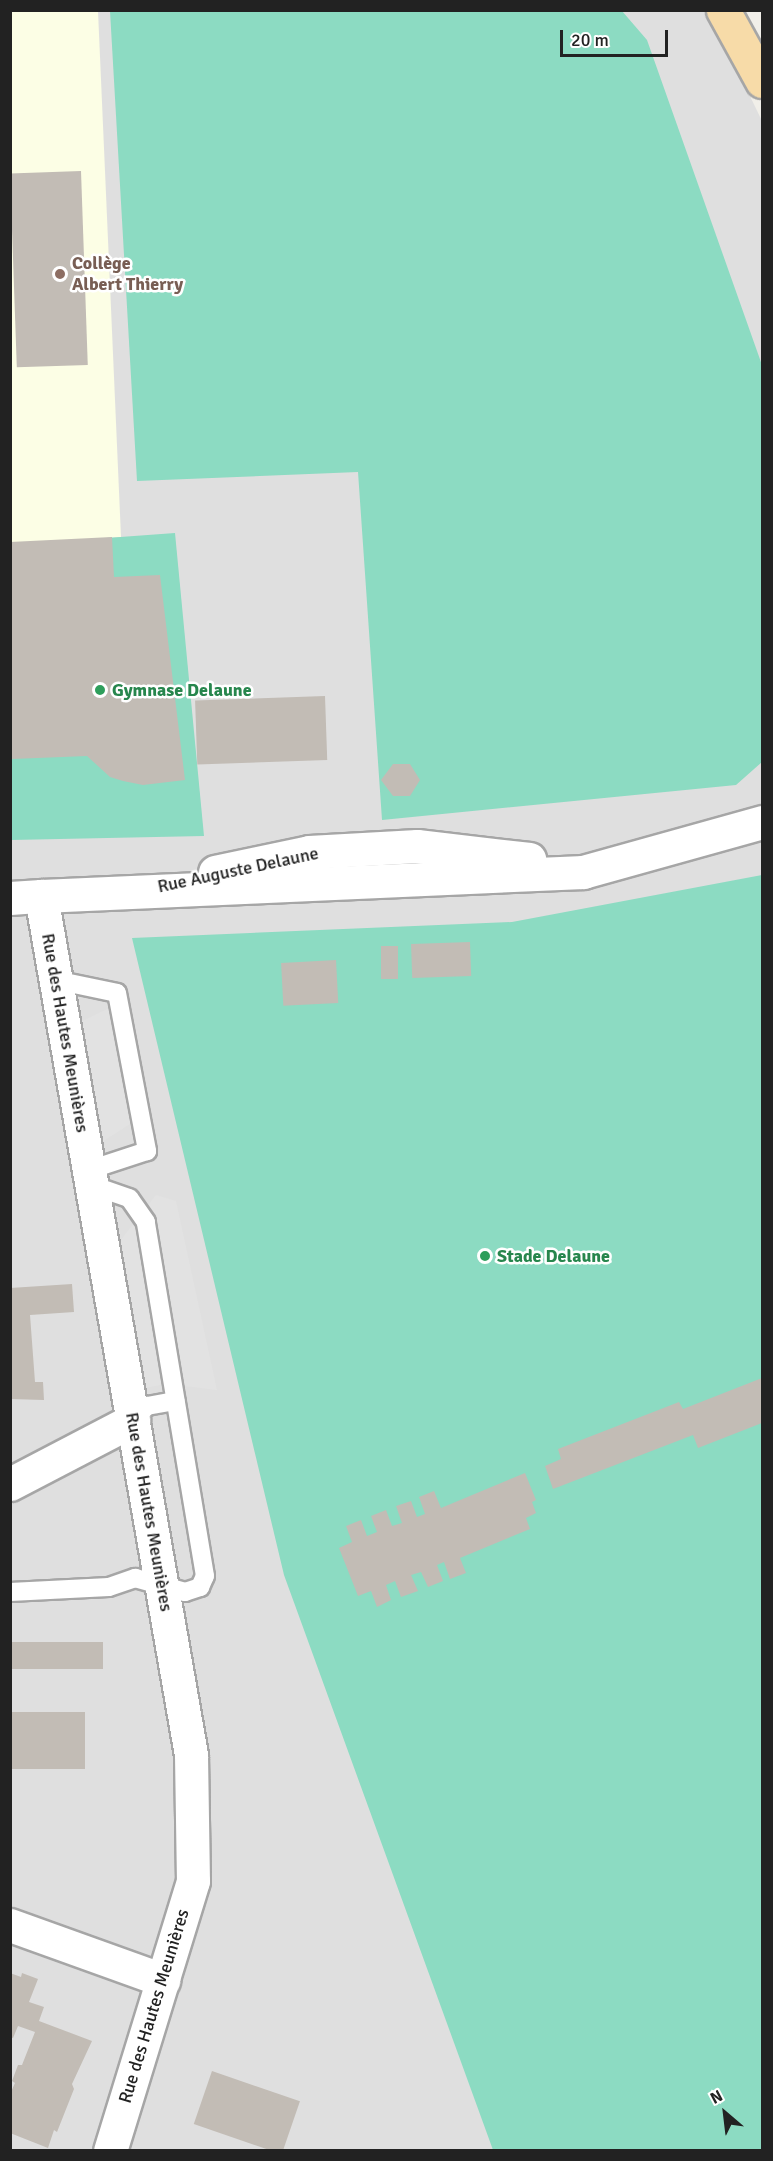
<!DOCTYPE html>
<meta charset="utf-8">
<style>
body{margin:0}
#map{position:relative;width:773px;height:2161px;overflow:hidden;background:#f1efe9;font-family:Signika,sans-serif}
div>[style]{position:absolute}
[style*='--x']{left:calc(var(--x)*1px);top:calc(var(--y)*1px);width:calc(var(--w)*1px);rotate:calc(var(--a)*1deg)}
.residential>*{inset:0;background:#dfdfdf}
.education>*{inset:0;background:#fcfee5}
.pitch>*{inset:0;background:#8cdbc2}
.parking>*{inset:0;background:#e2e2e2}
.building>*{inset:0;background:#c2bcb5;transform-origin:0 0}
.roads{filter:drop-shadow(2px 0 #a6a6a6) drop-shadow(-2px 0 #a6a6a6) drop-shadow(0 2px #a6a6a6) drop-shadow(0 -2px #a6a6a6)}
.lane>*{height:18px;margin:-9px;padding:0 9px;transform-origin:9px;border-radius:9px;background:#fff}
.street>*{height:33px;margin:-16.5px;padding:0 16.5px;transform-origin:16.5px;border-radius:16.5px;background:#fff}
.primary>*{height:33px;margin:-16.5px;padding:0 16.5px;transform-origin:16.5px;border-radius:16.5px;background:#f7dba8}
.dots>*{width:16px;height:16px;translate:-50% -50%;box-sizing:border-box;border:3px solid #fff;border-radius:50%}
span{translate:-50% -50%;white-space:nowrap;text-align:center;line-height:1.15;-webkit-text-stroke:5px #fff;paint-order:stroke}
.education-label{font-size:18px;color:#785e54;font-weight:700}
.left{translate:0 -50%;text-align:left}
.leisure-label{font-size:18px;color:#27864d;font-weight:700}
.street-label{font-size:18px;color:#222}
.frame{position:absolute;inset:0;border:12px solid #222;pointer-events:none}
.north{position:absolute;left:695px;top:2083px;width:60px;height:60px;-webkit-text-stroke:4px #fff;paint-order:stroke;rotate:332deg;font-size:16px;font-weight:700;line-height:24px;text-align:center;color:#222}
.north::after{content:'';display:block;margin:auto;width:21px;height:27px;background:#222;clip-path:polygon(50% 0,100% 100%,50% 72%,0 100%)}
.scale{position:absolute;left:560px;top:30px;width:108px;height:27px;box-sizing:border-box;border:3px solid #222;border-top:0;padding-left:8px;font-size:18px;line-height:21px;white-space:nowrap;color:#222;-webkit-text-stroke:4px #fff;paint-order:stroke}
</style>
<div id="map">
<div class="residential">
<i style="clip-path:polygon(11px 11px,709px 11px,762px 121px,762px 2150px,11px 2150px)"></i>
</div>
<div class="education">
<i style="clip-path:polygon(11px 11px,98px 11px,121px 537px,11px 544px)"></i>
</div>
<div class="pitch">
<i style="clip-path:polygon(110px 11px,622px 11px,647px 40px,762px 365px,762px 762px,736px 785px,382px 820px,358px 472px,137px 481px)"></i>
<i style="clip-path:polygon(175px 533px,204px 836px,11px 840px,11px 545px)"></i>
<i style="clip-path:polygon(762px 875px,762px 2150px,493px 2150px,284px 1575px,132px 938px,512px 922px)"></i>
</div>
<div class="parking">
<i style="clip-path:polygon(111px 1007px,135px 1121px,100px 1143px,78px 1023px)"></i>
<i style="clip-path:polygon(156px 1195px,176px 1201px,217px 1390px,167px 1384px,145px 1388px,120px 1241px)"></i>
</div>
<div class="building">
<i style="left:81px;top:171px;width:194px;height:71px;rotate:88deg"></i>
<i style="clip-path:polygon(112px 537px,114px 577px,160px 575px,185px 780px,143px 785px,123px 781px,110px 777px,87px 756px,12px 759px,10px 542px)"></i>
<i style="left:325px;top:696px;width:64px;height:130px;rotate:88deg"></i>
<i style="clip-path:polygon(393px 764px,410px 764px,420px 780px,410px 796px,393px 796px,381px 780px)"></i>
<i style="left:470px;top:942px;width:34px;height:59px;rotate:88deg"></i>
<i style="left:381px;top:946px;width:17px;height:33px"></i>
<i style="left:336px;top:960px;width:43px;height:55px;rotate:87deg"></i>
<i style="clip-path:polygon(72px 1284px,74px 1312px,30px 1315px,35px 1382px,43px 1382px,44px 1400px,10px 1399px,10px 1288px)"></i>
<i style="clip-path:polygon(762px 1378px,762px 1423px,698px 1448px,693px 1435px,553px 1489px,545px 1466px,561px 1459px,558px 1449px,679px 1402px,683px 1409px)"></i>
<i style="clip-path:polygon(525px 1473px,536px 1500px,532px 1502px,536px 1513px,526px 1518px,530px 1529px,460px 1558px,466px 1573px,450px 1579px,444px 1562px,437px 1565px,443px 1581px,428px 1587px,421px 1572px,411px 1575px,418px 1591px,401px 1597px,395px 1581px,386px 1585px,391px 1600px,377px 1607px,371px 1591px,358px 1596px,339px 1548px,352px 1542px,346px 1526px,361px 1520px,367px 1536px,377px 1532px,371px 1516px,386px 1510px,392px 1526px,402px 1523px,396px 1506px,411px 1501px,417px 1517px,425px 1514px,419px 1497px,434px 1491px,441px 1508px)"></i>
<i style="left:103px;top:1642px;width:27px;height:93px;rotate:90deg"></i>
<i style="left:10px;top:1712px;width:75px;height:57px"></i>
<i style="clip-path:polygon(10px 1973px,21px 1977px,22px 1973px,38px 1979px,29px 2002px,44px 2007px,39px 2021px,92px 2041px,72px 2084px,74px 2089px,57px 2132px,54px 2130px,48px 2148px,10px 2133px,10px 2094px,15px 2083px,12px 2081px,18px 2065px,22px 2065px,35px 2032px,18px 2026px,13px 2038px,10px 2037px)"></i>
<i style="left:212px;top:2071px;width:93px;height:56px;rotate:19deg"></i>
</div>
<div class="roads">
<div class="lane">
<i style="--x:55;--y:980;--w:63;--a:11.8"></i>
<i style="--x:117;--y:993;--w:161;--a:79.2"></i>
<i style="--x:147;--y:1151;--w:61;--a:161.9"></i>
<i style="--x:133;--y:1420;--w:20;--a:-45"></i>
<i style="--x:147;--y:1406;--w:29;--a:-10"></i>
<i style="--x:10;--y:1592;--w:99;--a:-2.9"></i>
<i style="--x:109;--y:1587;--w:28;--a:-19"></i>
<i style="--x:135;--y:1578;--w:52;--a:15.6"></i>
<i style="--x:185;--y:1592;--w:16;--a:-18"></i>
<i style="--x:200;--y:1587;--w:12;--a:-66"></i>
<i style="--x:205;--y:1576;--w:359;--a:-99.5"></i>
<i style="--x:146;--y:1222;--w:29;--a:-125"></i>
<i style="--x:129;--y:1198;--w:39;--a:-161"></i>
</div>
<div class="street">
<i style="--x:215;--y:872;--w:96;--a:-12"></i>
<i style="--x:309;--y:852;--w:108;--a:-3.2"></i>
<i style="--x:417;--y:846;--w:113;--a:6.6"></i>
<i style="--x:41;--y:896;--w:543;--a:-2.54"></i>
<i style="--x:583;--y:872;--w:186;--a:-15.6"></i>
<i style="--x:10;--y:898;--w:31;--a:-4"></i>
<i style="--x:41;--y:896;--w:872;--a:80.09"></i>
<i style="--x:191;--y:1755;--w:126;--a:89.1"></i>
<i style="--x:193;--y:1881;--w:282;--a:107.1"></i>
<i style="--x:10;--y:1484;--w:139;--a:-27.5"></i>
<i style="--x:10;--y:1925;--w:163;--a:19.8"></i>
</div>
<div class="primary">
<i style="--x:723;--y:10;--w:81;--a:61.2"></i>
</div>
</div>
<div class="dots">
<i style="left:60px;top:274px;background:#8d6e63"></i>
<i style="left:100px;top:690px;background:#2e9e5b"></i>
<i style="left:485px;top:1256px;background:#2e9e5b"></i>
</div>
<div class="education-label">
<span class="left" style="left:72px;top:274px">Collège<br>Albert Thierry</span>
</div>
<div class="leisure-label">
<span class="left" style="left:112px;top:690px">Gymnase Delaune</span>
<span class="left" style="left:497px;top:1256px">Stade Delaune</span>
</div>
<div class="street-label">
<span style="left:238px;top:870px;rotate:-12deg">Rue Auguste Delaune</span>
<span style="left:65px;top:1033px;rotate:80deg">Rue des Hautes Meunières</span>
<span style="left:149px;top:1512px;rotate:80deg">Rue des Hautes Meunières</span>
<span style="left:154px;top:2006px;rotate:-73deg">Rue des Hautes Meunières</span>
</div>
<div class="frame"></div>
<div class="north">N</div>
<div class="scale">20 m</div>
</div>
